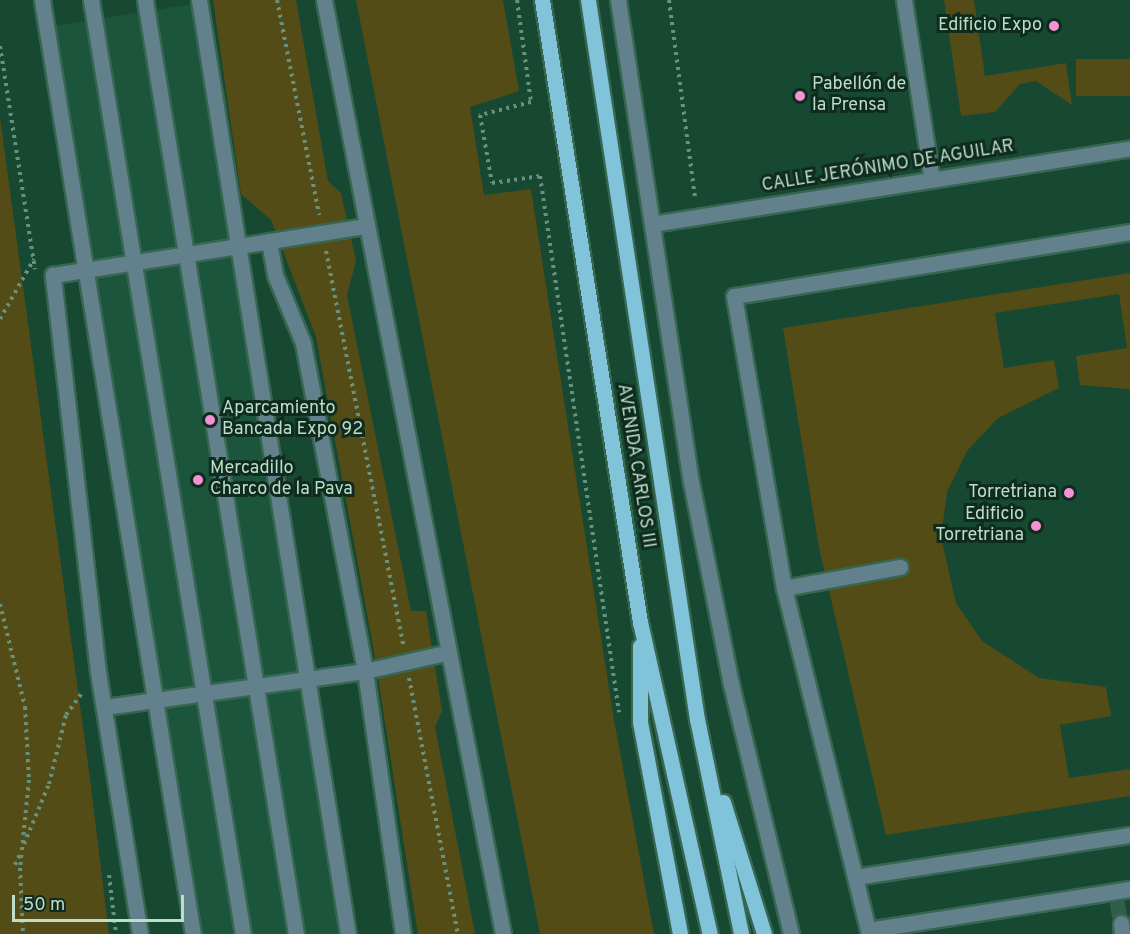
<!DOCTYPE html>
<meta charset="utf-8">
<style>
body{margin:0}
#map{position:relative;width:1130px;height:934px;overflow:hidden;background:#164832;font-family:Overpass,sans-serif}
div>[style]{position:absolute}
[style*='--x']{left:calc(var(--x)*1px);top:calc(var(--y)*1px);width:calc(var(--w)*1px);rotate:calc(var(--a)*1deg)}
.built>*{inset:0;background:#1a553c;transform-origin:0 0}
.green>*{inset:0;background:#534c16;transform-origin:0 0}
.minor-tunnel>*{height:15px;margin-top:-7.5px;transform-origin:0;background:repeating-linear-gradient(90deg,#2f5e49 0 15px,transparent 0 23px)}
.path>*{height:4px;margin-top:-2px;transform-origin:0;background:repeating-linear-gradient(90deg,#69927e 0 3px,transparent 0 7.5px)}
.roads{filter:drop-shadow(2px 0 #376651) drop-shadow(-2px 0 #376651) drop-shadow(0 2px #376651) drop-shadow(0 -2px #376651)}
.minor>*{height:15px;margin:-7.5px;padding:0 7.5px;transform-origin:7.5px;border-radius:7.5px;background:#62818c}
.major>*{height:15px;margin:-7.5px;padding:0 7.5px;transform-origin:7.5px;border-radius:7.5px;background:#81c3d9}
.dots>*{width:16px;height:16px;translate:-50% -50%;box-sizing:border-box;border:3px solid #0f2b1e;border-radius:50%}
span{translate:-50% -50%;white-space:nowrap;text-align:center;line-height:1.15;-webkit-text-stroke:6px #0f2b1e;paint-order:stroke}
.poi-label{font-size:18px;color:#bdddcb}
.right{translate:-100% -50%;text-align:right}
.left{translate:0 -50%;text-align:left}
.street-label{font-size:18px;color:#bdddcb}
.scale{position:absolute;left:12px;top:895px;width:172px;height:27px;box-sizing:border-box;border:3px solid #bdddcb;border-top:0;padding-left:8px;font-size:18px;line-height:21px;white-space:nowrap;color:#bdddcb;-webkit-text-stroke:4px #0f2b1e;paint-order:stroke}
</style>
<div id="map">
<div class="built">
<i style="left:199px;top:3px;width:943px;height:154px;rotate:81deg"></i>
</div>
<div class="green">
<i style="clip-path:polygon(213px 0,296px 0,328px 181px,341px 193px,356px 261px,347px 295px,411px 611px,426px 611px,442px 711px,435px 727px,475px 934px,418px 934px,373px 646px,316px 337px,271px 220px,241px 194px)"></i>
<i style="clip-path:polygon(356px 0,503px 0,519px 91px,470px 107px,484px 195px,531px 189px,614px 720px,654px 934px,540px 934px)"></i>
<i style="clip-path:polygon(944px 0,974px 0,985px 76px,1066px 63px,1072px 105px,1036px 81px,1020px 84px,995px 112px,961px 116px)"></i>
<i style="left:1130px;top:59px;width:37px;height:54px;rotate:90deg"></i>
<i style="clip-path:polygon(0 117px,90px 779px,109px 934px,0 934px)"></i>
<i style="clip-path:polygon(1130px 273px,1130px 389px,1080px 385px,1076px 356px,1127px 348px,1119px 294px,995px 313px,1004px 368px,1054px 360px,1059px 388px,998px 418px,967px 451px,947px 492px,941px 537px,956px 603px,982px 641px,1039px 678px,1106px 687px,1111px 716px,1060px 725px,1069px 778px,1130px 769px,1130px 796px,886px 835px,819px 548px,783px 328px)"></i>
</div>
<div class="minor-tunnel">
<i style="--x:1117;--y:901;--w:22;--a:80"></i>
</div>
<div class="path">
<i style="--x:277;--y:0;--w:219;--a:78.9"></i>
<i style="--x:517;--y:0;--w:103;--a:82.2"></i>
<i style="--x:531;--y:102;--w:53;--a:165.7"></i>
<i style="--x:480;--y:115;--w:69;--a:80"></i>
<i style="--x:492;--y:183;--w:49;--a:-8.3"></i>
<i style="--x:540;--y:176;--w:542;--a:81.62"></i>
<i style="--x:669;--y:0;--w:200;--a:82.5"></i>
<i style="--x:0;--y:46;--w:226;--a:81.1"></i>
<i style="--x:326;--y:251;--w:401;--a:78.9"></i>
<i style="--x:0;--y:319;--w:69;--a:-60.5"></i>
<i style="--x:0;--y:604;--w:106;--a:76.4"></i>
<i style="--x:25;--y:707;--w:73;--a:86.9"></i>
<i style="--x:29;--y:780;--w:88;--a:95.8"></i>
<i style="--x:20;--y:868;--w:66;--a:87.4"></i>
<i style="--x:409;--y:678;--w:261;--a:79.2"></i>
<i style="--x:24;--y:844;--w:65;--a:-67.4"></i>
<i style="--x:49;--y:784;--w:71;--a:-76.2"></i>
<i style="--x:66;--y:715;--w:27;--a:-54"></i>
<i style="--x:15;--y:865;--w:12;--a:-66"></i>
<i style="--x:109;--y:875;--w:59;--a:83.2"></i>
</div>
<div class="roads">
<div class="minor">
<i style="--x:42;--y:0;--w:946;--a:80.82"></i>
<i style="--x:91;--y:0;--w:946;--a:80.76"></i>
<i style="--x:145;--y:0;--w:946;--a:80.82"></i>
<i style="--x:199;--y:0;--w:946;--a:80.94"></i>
<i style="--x:324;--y:0;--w:951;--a:79.15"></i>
<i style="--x:618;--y:0;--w:487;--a:81.4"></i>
<i style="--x:691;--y:482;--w:206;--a:78.8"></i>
<i style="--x:731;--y:684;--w:257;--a:76.5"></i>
<i style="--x:904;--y:0;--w:182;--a:81.2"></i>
<i style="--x:652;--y:224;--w:484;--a:-9"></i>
<i style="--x:1130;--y:232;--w:401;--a:170.8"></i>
<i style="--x:734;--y:296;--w:296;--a:80.3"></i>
<i style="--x:784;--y:588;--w:352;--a:76.2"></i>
<i style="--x:868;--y:930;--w:265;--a:-8.9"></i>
<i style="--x:269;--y:241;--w:35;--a:80"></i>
<i style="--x:275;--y:275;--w:74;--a:67.6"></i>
<i style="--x:303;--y:343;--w:334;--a:79.3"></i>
<i style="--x:365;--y:671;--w:266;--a:81.8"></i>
<i style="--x:784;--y:588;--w:118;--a:-10.3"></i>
<i style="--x:105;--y:707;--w:262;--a:-7.9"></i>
<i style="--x:365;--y:671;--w:86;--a:-12.7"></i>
<i style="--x:855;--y:877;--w:278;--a:-8.7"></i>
<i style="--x:1121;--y:923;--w:11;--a:85"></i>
<i style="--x:140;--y:934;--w:265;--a:-99.1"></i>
<i style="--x:98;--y:672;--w:400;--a:-96.5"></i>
<i style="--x:53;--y:275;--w:317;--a:-8.9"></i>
</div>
<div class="major">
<i style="--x:542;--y:0;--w:630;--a:81.05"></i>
<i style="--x:640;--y:622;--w:320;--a:77.4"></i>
<i style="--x:588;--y:0;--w:727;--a:81.38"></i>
<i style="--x:697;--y:719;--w:219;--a:78.4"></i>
<i style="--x:640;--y:646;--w:76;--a:90"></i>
<i style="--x:640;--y:722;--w:216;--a:79.3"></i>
<i style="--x:723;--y:802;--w:138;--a:72.7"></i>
</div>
</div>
<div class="dots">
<i style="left:1054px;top:26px;background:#f491d3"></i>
<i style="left:800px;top:96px;background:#f491d3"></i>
<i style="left:210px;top:420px;background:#f491d3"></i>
<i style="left:198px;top:480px;background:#f491d3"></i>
<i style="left:1069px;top:493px;background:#f491d3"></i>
<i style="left:1036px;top:526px;background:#f491d3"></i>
</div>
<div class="poi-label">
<span class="right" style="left:1042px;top:26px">Edificio Expo</span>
<span class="left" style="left:812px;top:96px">Pabellón de<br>la Prensa</span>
<span class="left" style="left:222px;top:420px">Aparcamiento<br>Bancada Expo 92</span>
<span class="left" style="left:210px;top:480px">Mercadillo<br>Charco de la Pava</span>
<span class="right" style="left:1057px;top:493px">Torretriana</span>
<span class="right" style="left:1024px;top:526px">Edificio<br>Torretriana</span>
</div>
<div class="street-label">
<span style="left:888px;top:167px;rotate:-9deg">CALLE JERÓNIMO DE AGUILAR</span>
<span style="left:635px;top:466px;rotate:81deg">AVENIDA CARLOS III</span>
</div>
<div class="scale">50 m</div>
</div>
